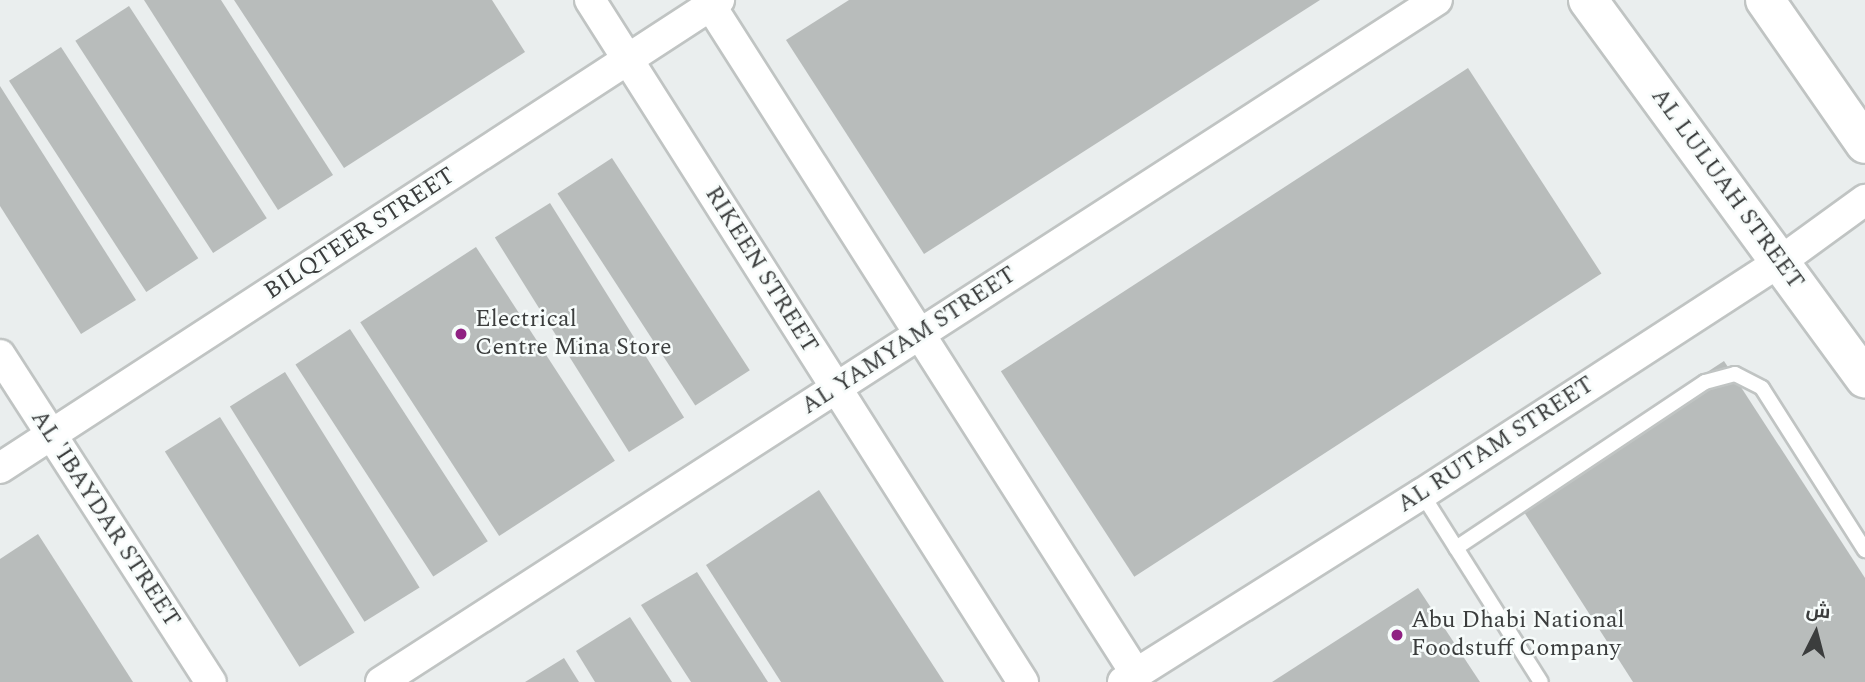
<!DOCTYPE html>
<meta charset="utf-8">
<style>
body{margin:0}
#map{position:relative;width:1865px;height:682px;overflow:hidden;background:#eaeeee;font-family:Spectral,Cairo,serif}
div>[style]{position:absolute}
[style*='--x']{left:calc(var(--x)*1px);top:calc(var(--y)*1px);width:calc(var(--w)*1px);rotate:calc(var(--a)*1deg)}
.building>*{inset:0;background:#b8bcbb;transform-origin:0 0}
.roads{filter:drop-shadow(2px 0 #c0c4c3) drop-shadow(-2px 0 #c0c4c3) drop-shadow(0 2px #c0c4c3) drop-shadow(0 -2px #c0c4c3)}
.lane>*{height:14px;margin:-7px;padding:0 7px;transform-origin:7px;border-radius:7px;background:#fff}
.street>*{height:30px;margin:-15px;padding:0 15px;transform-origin:15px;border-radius:15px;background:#fff}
.secondary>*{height:38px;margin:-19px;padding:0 19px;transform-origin:19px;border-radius:19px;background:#fff}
.dots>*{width:19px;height:19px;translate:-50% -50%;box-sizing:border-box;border:4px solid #f7fcfb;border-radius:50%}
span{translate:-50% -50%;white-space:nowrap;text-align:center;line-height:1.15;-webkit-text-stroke:5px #f7fcfb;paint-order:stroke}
.street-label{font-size:24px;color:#3b3d3d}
.poi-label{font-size:24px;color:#3b3d3d}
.left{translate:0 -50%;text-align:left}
.north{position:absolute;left:1781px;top:598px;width:70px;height:70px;-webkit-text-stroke:5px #f7fcfb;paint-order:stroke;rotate:6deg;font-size:19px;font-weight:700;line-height:28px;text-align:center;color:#3b3d3d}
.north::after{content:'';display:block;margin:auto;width:24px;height:32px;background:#3b3d3d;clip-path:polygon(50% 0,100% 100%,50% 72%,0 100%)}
</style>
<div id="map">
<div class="building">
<i style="clip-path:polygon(144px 0,221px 0,333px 175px,278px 210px)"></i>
<i style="clip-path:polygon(234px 0,492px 0,525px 52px,344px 168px)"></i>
<i style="clip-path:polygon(849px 0,1320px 0,924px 254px,786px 40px)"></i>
<i style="left:129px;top:6px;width:253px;height:64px;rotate:57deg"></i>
<i style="left:61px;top:47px;width:252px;height:62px;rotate:57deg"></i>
<i style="left:1468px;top:68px;width:245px;height:557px;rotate:57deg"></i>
<i style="clip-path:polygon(0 86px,136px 300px,81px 334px,0 206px)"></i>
<i style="left:612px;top:158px;width:253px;height:65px;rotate:57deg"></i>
<i style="left:550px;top:203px;width:253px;height:65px;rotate:58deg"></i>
<i style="left:476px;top:247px;width:255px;height:138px;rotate:57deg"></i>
<i style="left:350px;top:329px;width:253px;height:65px;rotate:57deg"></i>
<i style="clip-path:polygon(1724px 361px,1865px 578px,1865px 682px,1633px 682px,1515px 498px)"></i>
<i style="left:285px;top:372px;width:254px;height:65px;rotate:58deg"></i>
<i style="left:220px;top:417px;width:254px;height:65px;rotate:58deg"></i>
<i style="clip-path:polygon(819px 490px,944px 682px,781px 682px,706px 565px)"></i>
<i style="clip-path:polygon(38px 534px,133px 682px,0 682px,0 559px)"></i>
<i style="clip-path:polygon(697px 572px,768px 682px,691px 682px,641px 605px)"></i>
<i style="clip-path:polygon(1418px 588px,1480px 682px,1272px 682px)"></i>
<i style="clip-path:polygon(630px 617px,672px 682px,595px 682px,576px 651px)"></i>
<i style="clip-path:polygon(564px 658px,579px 682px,525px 682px)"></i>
</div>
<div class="roads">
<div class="lane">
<i style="--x:1422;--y:494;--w:222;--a:57.7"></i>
<i style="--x:1456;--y:548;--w:299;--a:-33.7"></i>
<i style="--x:1705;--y:382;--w:31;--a:-15"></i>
<i style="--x:1735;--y:374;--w:30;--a:27"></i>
<i style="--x:1762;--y:388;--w:192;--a:57.6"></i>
</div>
<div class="street">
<i style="--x:590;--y:0;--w:808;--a:57.59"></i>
<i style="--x:707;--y:0;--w:799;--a:57.52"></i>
<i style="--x:0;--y:355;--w:389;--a:57.2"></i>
<i style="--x:0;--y:468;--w:858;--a:-33.06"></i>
<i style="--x:381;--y:682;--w:1257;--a:-32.86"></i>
<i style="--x:1123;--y:682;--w:353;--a:-32.2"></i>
<i style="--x:1422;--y:494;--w:428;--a:-33"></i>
<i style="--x:1781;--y:261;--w:104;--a:-36"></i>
</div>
<div class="secondary">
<i style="--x:1588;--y:0;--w:469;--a:53.8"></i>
<i style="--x:1765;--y:0;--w:175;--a:55.2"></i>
</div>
</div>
<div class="dots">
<i style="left:461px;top:334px;background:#8f2082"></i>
<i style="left:1397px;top:635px;background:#8f2082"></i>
</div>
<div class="street-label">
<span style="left:1727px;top:189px;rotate:54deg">AL LULUAH STREET</span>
<span style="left:360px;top:234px;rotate:-33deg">BILQTEER STREET</span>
<span style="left:761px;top:270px;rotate:58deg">RIKEEN STREET</span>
<span style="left:909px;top:341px;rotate:-33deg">AL YAMYAM STREET</span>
<span style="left:1496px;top:445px;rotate:-33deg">AL RUTAM STREET</span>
<span style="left:105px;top:519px;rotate:57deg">AL 'IBAYDAR STREET</span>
</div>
<div class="poi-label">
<span class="left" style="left:475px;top:334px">Electrical<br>Centre Mina Store</span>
<span class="left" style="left:1411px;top:635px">Abu Dhabi National<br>Foodstuff Company</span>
</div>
<div class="north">ش</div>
</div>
